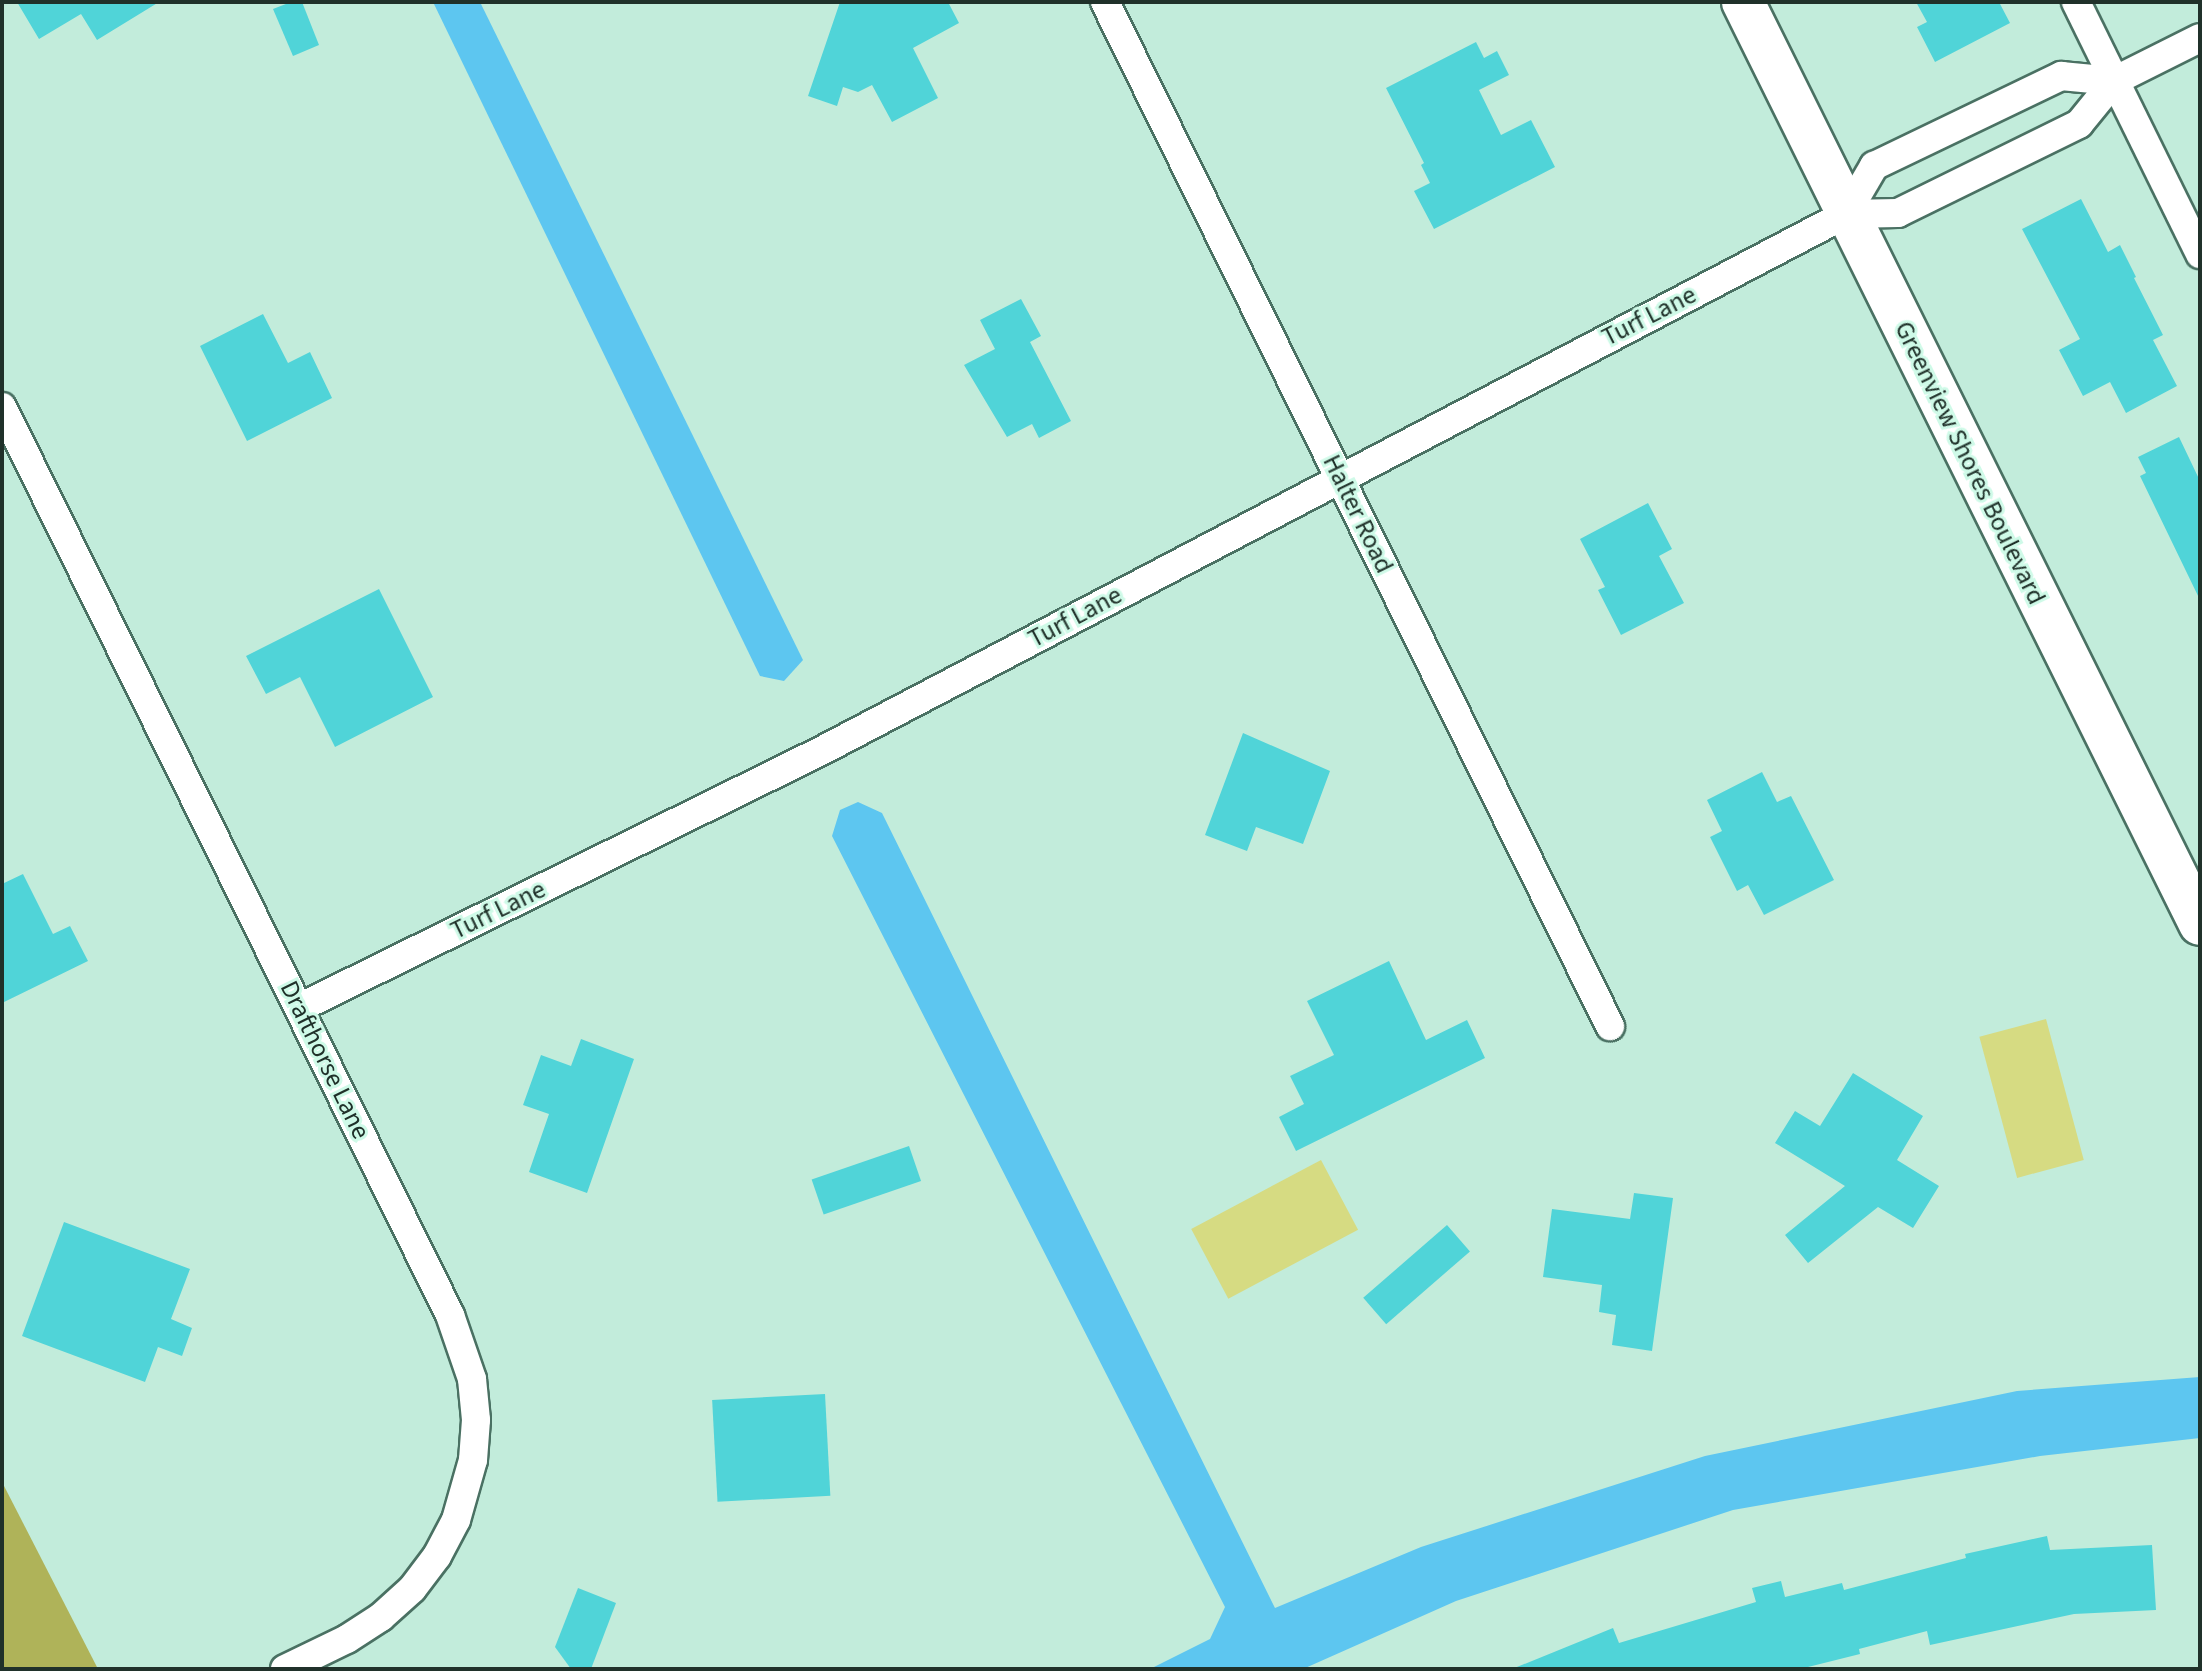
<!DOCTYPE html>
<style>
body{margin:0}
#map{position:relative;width:2202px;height:1671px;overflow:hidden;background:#c2ecdb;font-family:"Source Sans 3",sans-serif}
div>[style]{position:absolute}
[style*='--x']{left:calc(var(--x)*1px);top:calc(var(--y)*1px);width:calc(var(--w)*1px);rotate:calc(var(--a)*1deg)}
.green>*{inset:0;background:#d6db82;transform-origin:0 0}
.forest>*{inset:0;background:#afb359}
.water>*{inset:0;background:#5dc6f0}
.building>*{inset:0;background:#50d4d8;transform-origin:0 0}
.roads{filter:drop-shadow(2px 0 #4a7163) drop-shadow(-2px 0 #4a7163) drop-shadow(0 2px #4a7163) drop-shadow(0 -2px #4a7163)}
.street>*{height:28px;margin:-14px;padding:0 14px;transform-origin:14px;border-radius:14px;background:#fff}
.secondary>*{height:42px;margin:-21px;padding:0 21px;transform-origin:21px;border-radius:21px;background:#fff}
span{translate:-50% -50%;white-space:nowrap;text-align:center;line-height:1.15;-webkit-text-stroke:6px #cffae8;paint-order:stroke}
.street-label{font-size:26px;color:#20312a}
.frame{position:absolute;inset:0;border:4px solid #20312a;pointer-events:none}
</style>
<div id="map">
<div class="green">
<i style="left:2046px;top:1019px;width:146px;height:69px;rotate:75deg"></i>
<i style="left:1321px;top:1160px;width:79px;height:147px;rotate:62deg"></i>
</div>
<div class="forest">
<i style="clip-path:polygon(2px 1482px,98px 1669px,2px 1669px)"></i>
</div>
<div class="water">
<i style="clip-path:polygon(433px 2px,480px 2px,803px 660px,784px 681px,760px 676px)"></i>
<i style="clip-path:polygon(858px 802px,882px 813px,1275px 1608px,1421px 1547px,1705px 1456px,2017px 1391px,2200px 1377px,2200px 1438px,2040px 1456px,1733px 1510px,1456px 1601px,1303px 1669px,1150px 1669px,1210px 1639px,1225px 1607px,832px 836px,840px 810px)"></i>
</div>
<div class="building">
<i style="clip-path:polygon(17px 2px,159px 2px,97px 40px,81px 14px,39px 39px)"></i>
<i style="clip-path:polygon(291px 2px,302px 2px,319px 45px,293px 56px,273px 9px)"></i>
<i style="clip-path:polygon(840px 2px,948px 2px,959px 23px,913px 48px,938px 98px,892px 122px,872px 85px,858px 92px,843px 87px,837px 106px,808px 96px)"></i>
<i style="clip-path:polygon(1916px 2px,1999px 2px,2010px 23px,1935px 62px,1917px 27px,1927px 22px)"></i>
<i style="clip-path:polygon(1476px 42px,1484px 58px,1497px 51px,1509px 75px,1479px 90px,1501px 135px,1531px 120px,1555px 167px,1434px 229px,1414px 191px,1430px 183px,1421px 165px,1424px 163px,1386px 88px)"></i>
<i style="clip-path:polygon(2081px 199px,2108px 252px,2120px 245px,2136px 277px,2134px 278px,2163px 335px,2153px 340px,2177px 386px,2126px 413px,2110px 382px,2083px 396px,2059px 350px,2080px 339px,2022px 229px)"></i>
<i style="clip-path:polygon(1021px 299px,1041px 336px,1030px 342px,1071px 421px,1039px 438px,1032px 424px,1007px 437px,964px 365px,995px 349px,980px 320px)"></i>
<i style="clip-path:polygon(263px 314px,288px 363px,310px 352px,332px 398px,247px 441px,200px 346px)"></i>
<i style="clip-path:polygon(2179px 437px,2200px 481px,2200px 600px,2140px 476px,2146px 473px,2138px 457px)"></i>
<i style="clip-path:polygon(1648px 503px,1672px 549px,1659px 556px,1684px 603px,1621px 635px,1598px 590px,1605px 587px,1580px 539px)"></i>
<i style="clip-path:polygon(379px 589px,433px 697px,335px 747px,300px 677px,266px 694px,246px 656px)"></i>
<i style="clip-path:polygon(1243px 733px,1330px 771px,1303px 844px,1256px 827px,1247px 851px,1205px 835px)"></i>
<i style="clip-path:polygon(1762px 772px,1777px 802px,1791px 796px,1834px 880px,1764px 915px,1748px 885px,1737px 891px,1710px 837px,1722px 831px,1707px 800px)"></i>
<i style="clip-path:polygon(23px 874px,53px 934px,70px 926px,88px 961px,2px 1003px,2px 884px)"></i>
<i style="clip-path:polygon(1389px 961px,1426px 1040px,1467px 1020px,1485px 1058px,1296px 1151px,1279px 1117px,1304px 1104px,1290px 1076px,1334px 1055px,1307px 1001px)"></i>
<i style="clip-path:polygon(581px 1039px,634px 1059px,587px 1193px,529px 1172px,549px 1114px,523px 1105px,541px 1055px,571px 1066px)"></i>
<i style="clip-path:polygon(1853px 1073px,1923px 1116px,1897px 1160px,1939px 1186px,1913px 1228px,1878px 1207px,1808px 1263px,1785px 1235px,1845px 1186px,1775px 1143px,1795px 1111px,1820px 1126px)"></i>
<i style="left:909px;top:1146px;width:37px;height:103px;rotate:71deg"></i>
<i style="clip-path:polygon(1634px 1193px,1673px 1198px,1652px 1351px,1612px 1345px,1616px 1315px,1599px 1312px,1602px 1285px,1543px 1277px,1552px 1209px,1630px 1219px)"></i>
<i style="clip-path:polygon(64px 1222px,190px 1269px,171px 1319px,192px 1328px,182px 1356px,158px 1347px,145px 1382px,22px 1336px)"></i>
<i style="left:1447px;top:1225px;width:35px;height:111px;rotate:49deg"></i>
<i style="left:825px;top:1394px;width:102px;height:113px;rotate:87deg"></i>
<i style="clip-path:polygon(2047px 1536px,2050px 1550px,2152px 1545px,2156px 1610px,2074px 1614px,1930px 1645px,1927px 1631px,1859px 1649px,1860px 1654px,1800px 1669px,1512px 1669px,1613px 1628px,1619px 1643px,1756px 1602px,1752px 1588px,1781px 1581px,1785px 1597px,1842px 1583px,1844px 1590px,1966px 1558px,1965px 1554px)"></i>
<i style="clip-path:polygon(578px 1588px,616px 1603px,591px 1669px,571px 1669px,555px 1647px)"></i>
</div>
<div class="roads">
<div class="street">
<i style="--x:1105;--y:2;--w:1142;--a:63.75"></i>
<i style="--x:2076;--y:2;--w:281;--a:63.8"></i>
<i style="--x:1846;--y:214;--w:56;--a:-59.7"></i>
<i style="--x:1874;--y:166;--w:208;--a:-25.7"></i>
<i style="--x:2061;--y:76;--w:53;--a:5.4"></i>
<i style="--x:2;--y:407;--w:1013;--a:63.74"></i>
<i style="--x:450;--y:1315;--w:68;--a:71"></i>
<i style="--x:472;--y:1379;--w:41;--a:84.4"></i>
<i style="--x:476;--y:1420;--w:40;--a:94.3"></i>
<i style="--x:473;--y:1460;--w:62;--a:105.8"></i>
<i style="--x:456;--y:1520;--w:41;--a:117.8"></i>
<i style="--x:437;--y:1556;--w:41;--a:127.1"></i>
<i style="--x:412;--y:1589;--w:42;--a:137.9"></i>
<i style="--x:381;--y:1617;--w:40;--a:147.1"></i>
<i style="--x:347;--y:1639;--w:69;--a:154.2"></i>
<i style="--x:299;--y:1008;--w:584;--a:-26.21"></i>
<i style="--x:823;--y:750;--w:1155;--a:-27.65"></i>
<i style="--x:1846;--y:214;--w:52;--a:-1.1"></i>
<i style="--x:1898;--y:213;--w:202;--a:-26.2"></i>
<i style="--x:2079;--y:124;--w:55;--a:-50.9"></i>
<i style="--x:2114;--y:81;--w:96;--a:-26.6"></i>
</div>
<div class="secondary">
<i style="--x:1743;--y:2;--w:1029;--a:63.63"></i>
</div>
</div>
<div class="street-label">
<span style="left:1649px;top:316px;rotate:-27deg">Turf Lane</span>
<span style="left:1970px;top:463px;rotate:64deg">Greenview Shores Boulevard</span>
<span style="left:1358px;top:514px;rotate:64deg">Halter Road</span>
<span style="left:1075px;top:617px;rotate:-28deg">Turf Lane</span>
<span style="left:498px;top:910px;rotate:-26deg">Turf Lane</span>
<span style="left:325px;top:1060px;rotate:64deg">Drafthorse Lane</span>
</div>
<div class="frame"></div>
</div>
